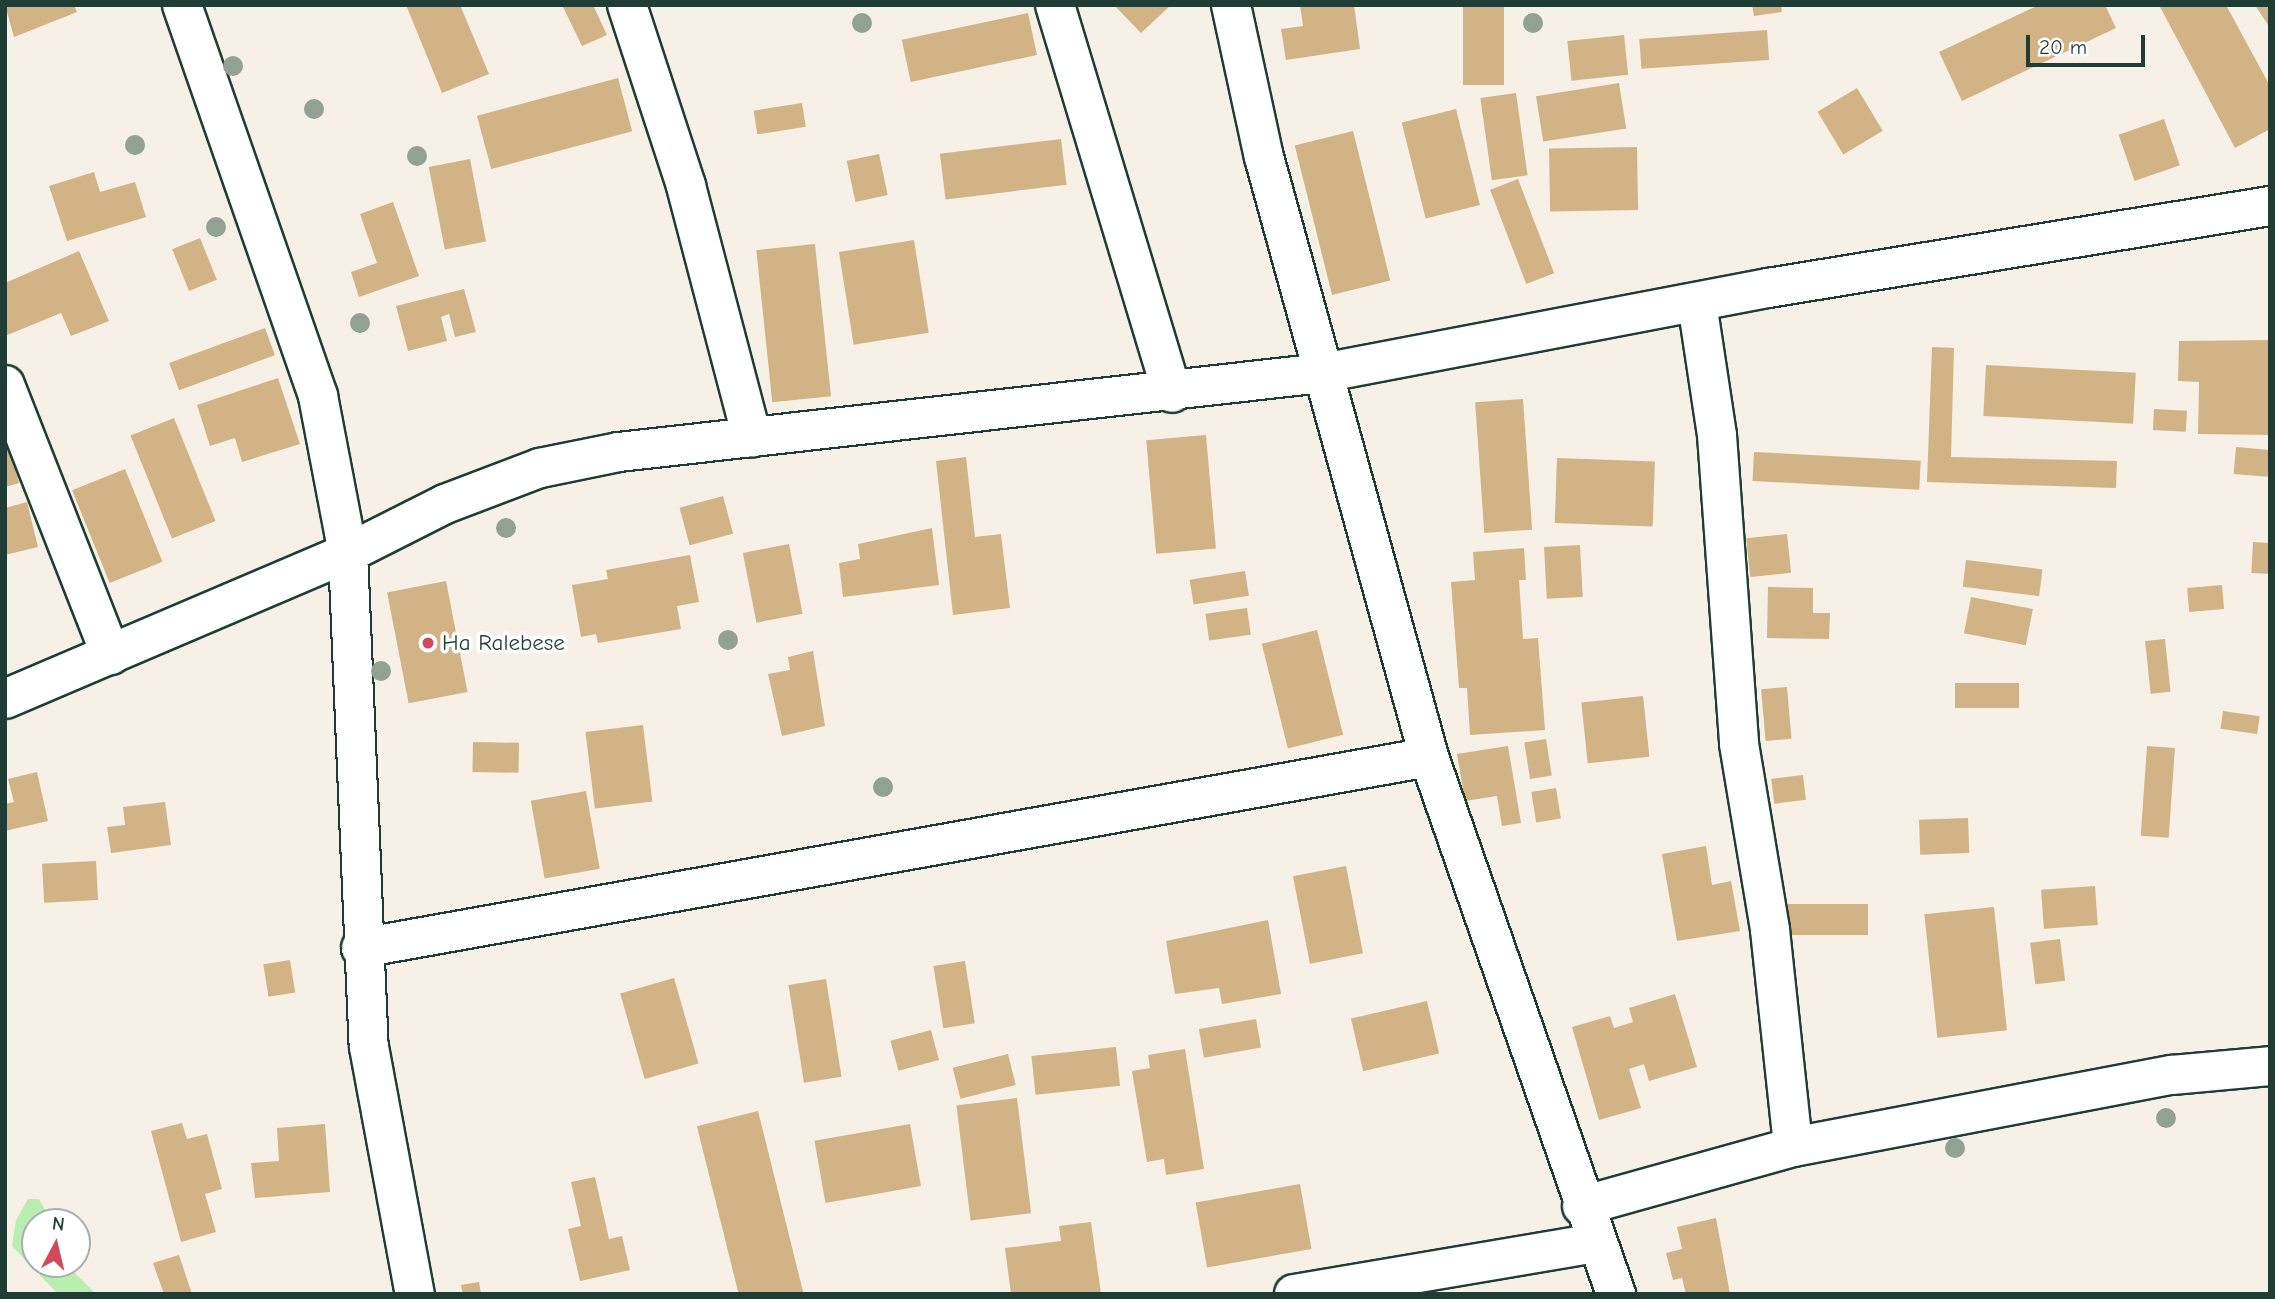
<!DOCTYPE html>
<style>
body{margin:0}
#map{position:relative;width:2275px;height:1299px;overflow:hidden;background:#f6f0e7;font-family:"Comic Neue",sans-serif}
div>[style]{position:absolute}
[style*='--x']{left:calc(var(--x)*1px);top:calc(var(--y)*1px);width:calc(var(--w)*1px);rotate:calc(var(--a)*1deg)}
.green>*{inset:0;background:#b9eeb0}
.building>*{inset:0;background:#d2b386;transform-origin:0 0}
.roads{filter:drop-shadow(2px 0 #1f3d34) drop-shadow(-2px 0 #1f3d34) drop-shadow(0 2px #1f3d34) drop-shadow(0 -2px #1f3d34)}
.minor>*{height:38px;margin:-19px;padding:0 19px;transform-origin:19px;border-radius:19px;background:#fff}
.trees>*{width:20px;height:20px;margin:-10px;border-radius:50%;background:#91a192}
.dots>*{width:19px;height:19px;translate:-50% -50%;box-sizing:border-box;border:4px solid #fff;border-radius:50%}
span{translate:-50% -50%;white-space:nowrap;text-align:center;line-height:1.15;-webkit-text-stroke:7px #fff;paint-order:stroke}
.poi-label{font-size:23px;color:#1f3d34}
.left{translate:0 -50%;text-align:left}
.frame{position:absolute;inset:0;border:7px solid #1f3d34;pointer-events:none}
.north{position:absolute;left:21px;top:1208px;width:70px;height:70px;box-sizing:border-box;background:#fff;border:2px solid #a5b1ae;border-radius:50%;rotate:7deg;font-size:19px;font-weight:700;line-height:28px;text-align:center;color:#1f3d34}
.north::after{content:'';display:block;margin:auto;width:24px;height:32px;background:#d1495b;clip-path:polygon(50% 0,100% 100%,50% 72%,0 100%)}
.scale{position:absolute;left:2026px;top:35px;width:119px;height:32px;box-sizing:border-box;border:4px solid #1f3d34;border-top:0;padding-left:9px;font-size:21px;line-height:24px;white-space:nowrap;color:#1f3d34;-webkit-text-stroke:5px #fff;paint-order:stroke}
</style>
<div id="map">
<div class="green">
<i style="clip-path:polygon(28px 1199px,39px 1199px,52px 1222px,35px 1222px,35px 1264px,66px 1264px,96px 1294px,58px 1294px,12px 1246px,16px 1220px)"></i>
</div>
<div class="building">
<i style="clip-path:polygon(5px 5px,74px 5px,77px 12px,14px 37px)"></i>
<i style="clip-path:polygon(406px 5px,460px 5px,489px 74px,442px 93px)"></i>
<i style="clip-path:polygon(562px 5px,593px 5px,607px 35px,582px 46px)"></i>
<i style="clip-path:polygon(1114px 5px,1171px 5px,1141px 33px)"></i>
<i style="clip-path:polygon(1300px 5px,1354px 5px,1360px 49px,1286px 60px,1281px 29px,1303px 26px)"></i>
<i style="left:1463px;top:5px;width:41px;height:80px"></i>
<i style="clip-path:polygon(1752px 5px,1781px 5px,1782px 12px,1754px 16px)"></i>
<i style="clip-path:polygon(2039px 5px,2105px 5px,2116px 28px,1962px 101px,1939px 52px)"></i>
<i style="clip-path:polygon(2159px 5px,2226px 5px,2270px 86px,2270px 129px,2235px 148px)"></i>
<i style="clip-path:polygon(2255px 5px,2270px 5px,2270px 28px)"></i>
<i style="left:1028px;top:13px;width:43px;height:129px;rotate:78deg"></i>
<i style="left:1767px;top:30px;width:30px;height:128px;rotate:86deg"></i>
<i style="left:1624px;top:35px;width:40px;height:57px;rotate:84deg"></i>
<i style="left:618px;top:78px;width:55px;height:146px;rotate:75deg"></i>
<i style="left:1619px;top:83px;width:46px;height:84px;rotate:81deg"></i>
<i style="left:1857px;top:88px;width:50px;height:46px;rotate:59deg"></i>
<i style="left:1516px;top:93px;width:83px;height:36px;rotate:82deg"></i>
<i style="left:802px;top:103px;width:24px;height:49px;rotate:81deg"></i>
<i style="left:1456px;top:109px;width:99px;height:56px;rotate:76deg"></i>
<i style="left:2164px;top:119px;width:49px;height:48px;rotate:71deg"></i>
<i style="left:1353px;top:131px;width:154px;height:60px;rotate:76deg"></i>
<i style="left:1061px;top:139px;width:46px;height:122px;rotate:83deg"></i>
<i style="left:1637px;top:147px;width:63px;height:88px;rotate:89deg"></i>
<i style="left:879px;top:154px;width:42px;height:33px;rotate:78deg"></i>
<i style="left:470px;top:159px;width:84px;height:42px;rotate:79deg"></i>
<i style="clip-path:polygon(94px 172px,100px 192px,135px 182px,146px 217px,67px 241px,49px 186px)"></i>
<i style="left:1518px;top:179px;width:101px;height:30px;rotate:69deg"></i>
<i style="clip-path:polygon(393px 202px,419px 276px,359px 297px,351px 272px,377px 263px,360px 214px)"></i>
<i style="left:200px;top:238px;width:45px;height:30px;rotate:68deg"></i>
<i style="left:914px;top:240px;width:94px;height:76px;rotate:81deg"></i>
<i style="left:815px;top:244px;width:153px;height:59px;rotate:84deg"></i>
<i style="clip-path:polygon(79px 251px,109px 321px,71px 336px,61px 313px,5px 336px,5px 283px)"></i>
<i style="clip-path:polygon(464px 289px,476px 332px,455px 337px,449px 314px,441px 317px,447px 341px,408px 351px,396px 306px)"></i>
<i style="left:265px;top:328px;width:29px;height:102px;rotate:70deg"></i>
<i style="clip-path:polygon(2270px 340px,2270px 435px,2198px 434px,2199px 382px,2178px 381px,2179px 341px)"></i>
<i style="clip-path:polygon(1932px 347px,1954px 348px,1951px 457px,2117px 461px,2116px 488px,1927px 482px)"></i>
<i style="left:1986px;top:365px;width:150px;height:51px;rotate:3deg"></i>
<i style="clip-path:polygon(278px 378px,300px 444px,242px 462px,235px 438px,210px 446px,197px 405px)"></i>
<i style="left:1523px;top:399px;width:131px;height:48px;rotate:86deg"></i>
<i style="left:2154px;top:409px;width:33px;height:21px;rotate:3deg"></i>
<i style="left:174px;top:418px;width:111px;height:47px;rotate:68deg"></i>
<i style="left:1206px;top:435px;width:114px;height:60px;rotate:85deg"></i>
<i style="left:2236px;top:447px;width:34px;height:27px;rotate:5deg"></i>
<i style="clip-path:polygon(11px 449px,19px 483px,5px 487px,5px 450px)"></i>
<i style="left:1754px;top:452px;width:167px;height:29px;rotate:3deg"></i>
<i style="clip-path:polygon(966px 457px,975px 537px,1001px 534px,1010px 608px,953px 615px,936px 461px)"></i>
<i style="left:1557px;top:458px;width:98px;height:65px;rotate:2deg"></i>
<i style="left:125px;top:469px;width:100px;height:57px;rotate:68deg"></i>
<i style="left:723px;top:496px;width:39px;height:45px;rotate:75deg"></i>
<i style="clip-path:polygon(27px 502px,38px 547px,5px 555px,5px 508px)"></i>
<i style="clip-path:polygon(932px 528px,939px 585px,843px 597px,839px 563px,860px 559px,858px 544px)"></i>
<i style="left:1787px;top:534px;width:39px;height:41px;rotate:84deg"></i>
<i style="left:2253px;top:542px;width:17px;height:31px;rotate:3deg"></i>
<i style="left:789px;top:544px;width:71px;height:47px;rotate:79deg"></i>
<i style="left:1580px;top:545px;width:52px;height:36px;rotate:87deg"></i>
<i style="clip-path:polygon(1524px 548px,1526px 580px,1519px 580px,1523px 639px,1538px 638px,1545px 730px,1470px 735px,1467px 688px,1459px 688px,1451px 582px,1475px 580px,1473px 552px)"></i>
<i style="clip-path:polygon(690px 555px,699px 602px,677px 606px,681px 629px,598px 643px,596px 634px,581px 637px,572px 585px,608px 579px,606px 570px)"></i>
<i style="left:1966px;top:560px;width:77px;height:27px;rotate:7deg"></i>
<i style="left:1245px;top:571px;width:25px;height:56px;rotate:81deg"></i>
<i style="left:446px;top:581px;width:113px;height:60px;rotate:79deg"></i>
<i style="left:2222px;top:585px;width:24px;height:35px;rotate:85deg"></i>
<i style="clip-path:polygon(1768px 587px,1813px 588px,1813px 613px,1830px 613px,1829px 639px,1767px 638px)"></i>
<i style="left:1971px;top:597px;width:63px;height:37px;rotate:11deg"></i>
<i style="left:1247px;top:608px;width:27px;height:42px;rotate:82deg"></i>
<i style="left:1317px;top:630px;width:108px;height:57px;rotate:76deg"></i>
<i style="left:2165px;top:639px;width:53px;height:20px;rotate:84deg"></i>
<i style="clip-path:polygon(813px 651px,825px 726px,782px 736px,768px 674px,790px 670px,788px 657px)"></i>
<i style="left:2019px;top:683px;width:25px;height:64px;rotate:90deg"></i>
<i style="left:1787px;top:687px;width:52px;height:26px;rotate:85deg"></i>
<i style="left:1643px;top:696px;width:61px;height:62px;rotate:84deg"></i>
<i style="left:2223px;top:711px;width:37px;height:18px;rotate:8deg"></i>
<i style="left:643px;top:725px;width:77px;height:58px;rotate:83deg"></i>
<i style="left:1546px;top:739px;width:37px;height:22px;rotate:81deg"></i>
<i style="left:473px;top:742px;width:46px;height:30px;rotate:1deg"></i>
<i style="clip-path:polygon(1508px 746px,1521px 823px,1502px 826px,1497px 796px,1465px 801px,1457px 754px)"></i>
<i style="left:2147px;top:746px;width:28px;height:90px;rotate:4deg"></i>
<i style="clip-path:polygon(37px 772px,48px 821px,5px 831px,5px 804px,14px 802px,8px 779px)"></i>
<i style="left:1803px;top:775px;width:25px;height:32px;rotate:83deg"></i>
<i style="left:1556px;top:788px;width:31px;height:25px;rotate:81deg"></i>
<i style="left:586px;top:791px;width:79px;height:56px;rotate:80deg"></i>
<i style="clip-path:polygon(165px 802px,171px 845px,111px 853px,107px 827px,125px 825px,123px 807px)"></i>
<i style="left:1968px;top:818px;width:35px;height:49px;rotate:88deg"></i>
<i style="clip-path:polygon(1706px 846px,1712px 885px,1731px 881px,1740px 931px,1677px 941px,1662px 854px)"></i>
<i style="left:96px;top:861px;width:39px;height:54px;rotate:87deg"></i>
<i style="left:1346px;top:866px;width:89px;height:54px;rotate:79deg"></i>
<i style="left:2095px;top:886px;width:39px;height:54px;rotate:86deg"></i>
<i style="left:1868px;top:904px;width:31px;height:80px;rotate:90deg"></i>
<i style="left:1994px;top:907px;width:124px;height:70px;rotate:84deg"></i>
<i style="clip-path:polygon(1268px 920px,1281px 994px,1222px 1004px,1219px 988px,1175px 994px,1166px 941px)"></i>
<i style="left:2060px;top:939px;width:42px;height:30px;rotate:83deg"></i>
<i style="left:290px;top:960px;width:33px;height:27px;rotate:81deg"></i>
<i style="left:965px;top:961px;width:63px;height:32px;rotate:81deg"></i>
<i style="left:674px;top:978px;width:89px;height:56px;rotate:74deg"></i>
<i style="left:826px;top:979px;width:99px;height:38px;rotate:81deg"></i>
<i style="clip-path:polygon(1675px 994px,1697px 1067px,1649px 1081px,1644px 1064px,1629px 1069px,1641px 1108px,1599px 1120px,1572px 1027px,1610px 1016px,1614px 1028px,1633px 1022px,1629px 1008px)"></i>
<i style="left:1427px;top:1001px;width:54px;height:78px;rotate:77deg"></i>
<i style="left:1256px;top:1019px;width:29px;height:58px;rotate:80deg"></i>
<i style="left:931px;top:1030px;width:31px;height:42px;rotate:75deg"></i>
<i style="left:1116px;top:1047px;width:39px;height:85px;rotate:84deg"></i>
<i style="clip-path:polygon(1185px 1049px,1204px 1169px,1166px 1175px,1164px 1159px,1147px 1162px,1132px 1071px,1150px 1068px,1148px 1055px)"></i>
<i style="left:1008px;top:1054px;width:32px;height:57px;rotate:76deg"></i>
<i style="left:1017px;top:1098px;width:116px;height:61px;rotate:83deg"></i>
<i style="left:758px;top:1111px;width:188px;height:63px;rotate:76deg"></i>
<i style="clip-path:polygon(182px 1123px,187px 1139px,207px 1134px,222px 1189px,205px 1194px,216px 1232px,181px 1242px,151px 1131px)"></i>
<i style="clip-path:polygon(325px 1124px,330px 1192px,255px 1198px,251px 1163px,279px 1161px,277px 1128px)"></i>
<i style="left:910px;top:1124px;width:63px;height:97px;rotate:80deg"></i>
<i style="clip-path:polygon(595px 1177px,609px 1239px,622px 1236px,630px 1270px,580px 1281px,568px 1229px,581px 1226px,571px 1182px)"></i>
<i style="left:1300px;top:1184px;width:66px;height:106px;rotate:80deg"></i>
<i style="clip-path:polygon(1716px 1218px,1730px 1294px,1686px 1294px,1682px 1278px,1673px 1280px,1666px 1253px,1682px 1249px,1677px 1227px)"></i>
<i style="clip-path:polygon(1091px 1222px,1101px 1294px,1011px 1294px,1005px 1248px,1061px 1241px,1059px 1226px)"></i>
<i style="clip-path:polygon(179px 1255px,192px 1294px,164px 1294px,153px 1263px)"></i>
<i style="clip-path:polygon(479px 1282px,481px 1294px,463px 1294px,461px 1285px)"></i>
</div>
<div class="roads">
<div class="minor">
<i style="--x:182;--y:5;--w:414;--a:70.8"></i>
<i style="--x:318;--y:396;--w:160;--a:79.2"></i>
<i style="--x:348;--y:553;--w:494;--a:87.6"></i>
<i style="--x:369;--y:1047;--w:251;--a:79.5"></i>
<i style="--x:627;--y:5;--w:190;--a:71.9"></i>
<i style="--x:686;--y:186;--w:260;--a:75.3"></i>
<i style="--x:1055;--y:5;--w:405;--a:73.2"></i>
<i style="--x:1231;--y:5;--w:156;--a:77.8"></i>
<i style="--x:1264;--y:157;--w:622;--a:74.62"></i>
<i style="--x:1429;--y:757;--w:569;--a:70.8"></i>
<i style="--x:1697;--y:303;--w:134;--a:81.4"></i>
<i style="--x:1717;--y:435;--w:310;--a:85.9"></i>
<i style="--x:1739;--y:744;--w:189;--a:80.5"></i>
<i style="--x:1770;--y:930;--w:218;--a:83.9"></i>
<i style="--x:5;--y:385;--w:290;--a:68.6"></i>
<i style="--x:5;--y:699;--w:373;--a:-23.1"></i>
<i style="--x:348;--y:553;--w:109;--a:-26.8"></i>
<i style="--x:445;--y:504;--w:102;--a:-20.8"></i>
<i style="--x:540;--y:468;--w:81;--a:-11.4"></i>
<i style="--x:619;--y:452;--w:707;--a:-6.41"></i>
<i style="--x:1322;--y:373;--w:454;--a:-10.8"></i>
<i style="--x:1768;--y:288;--w:509;--a:-9.28"></i>
<i style="--x:361;--y:948;--w:1085;--a:-10.14"></i>
<i style="--x:1582;--y:1206;--w:219;--a:-15.6"></i>
<i style="--x:1793;--y:1147;--w:386;--a:-10.8"></i>
<i style="--x:2172;--y:1075;--w:98;--a:-5.2"></i>
<i style="--x:1294;--y:1294;--w:305;--a:-9.6"></i>
</div>
</div>
<div class="trees">
<i style="left:862px;top:23px"></i>
<i style="left:1533px;top:23px"></i>
<i style="left:233px;top:66px"></i>
<i style="left:314px;top:109px"></i>
<i style="left:135px;top:145px"></i>
<i style="left:417px;top:156px"></i>
<i style="left:216px;top:227px"></i>
<i style="left:360px;top:323px"></i>
<i style="left:506px;top:528px"></i>
<i style="left:728px;top:640px"></i>
<i style="left:381px;top:671px"></i>
<i style="left:883px;top:787px"></i>
<i style="left:2166px;top:1118px"></i>
<i style="left:1955px;top:1148px"></i>
</div>
<div class="dots">
<i style="left:428px;top:643px;background:#d1495b"></i>
</div>
<div class="poi-label">
<span class="left" style="left:442px;top:643px">Ha Ralebese</span>
</div>
<div class="frame"></div>
<div class="north">N</div>
<div class="scale">20 m</div>
</div>
